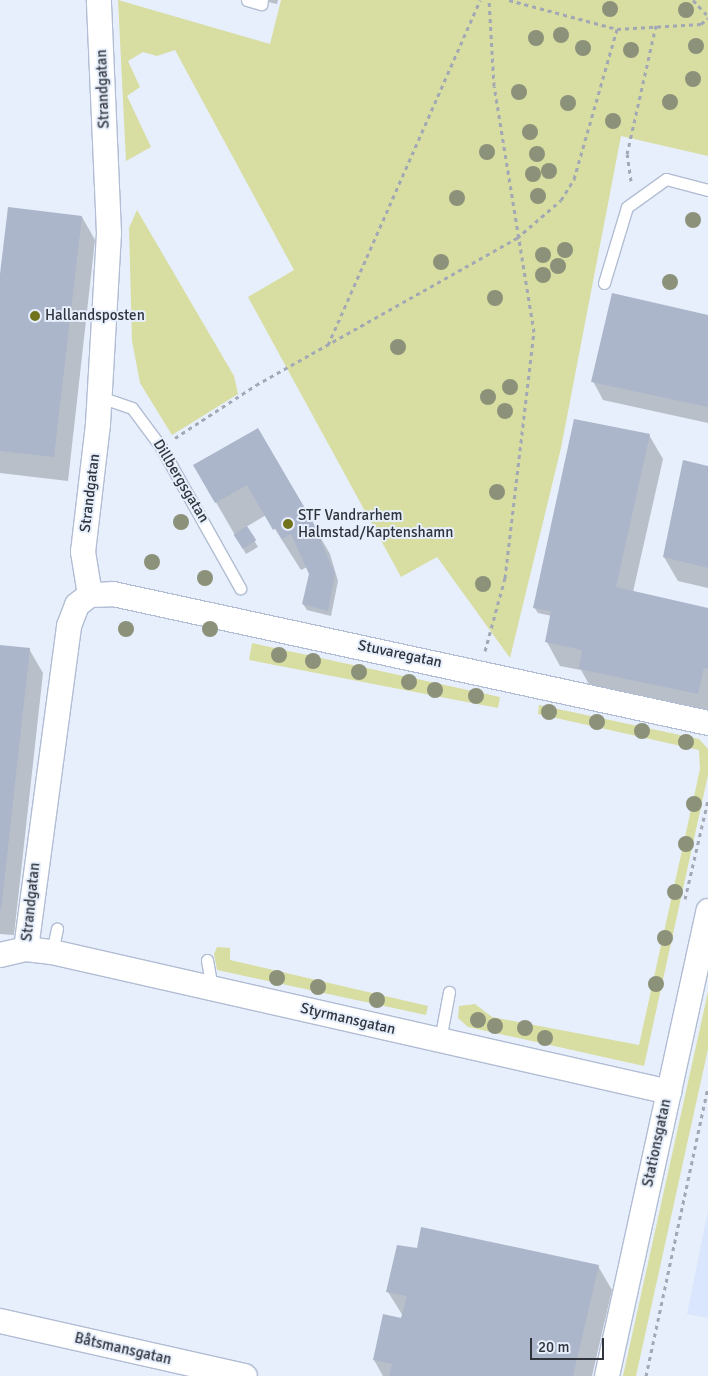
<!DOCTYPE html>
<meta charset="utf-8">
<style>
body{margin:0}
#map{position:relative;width:708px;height:1376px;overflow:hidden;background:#e7effc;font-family:Signika,sans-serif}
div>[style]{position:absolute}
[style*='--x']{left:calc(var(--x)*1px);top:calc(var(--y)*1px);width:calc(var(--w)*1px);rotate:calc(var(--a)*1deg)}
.built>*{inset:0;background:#d9e6fd}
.green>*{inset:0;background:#d8dda1}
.shadow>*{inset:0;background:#0003}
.building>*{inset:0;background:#abb6cb;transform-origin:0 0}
.path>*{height:3px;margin-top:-1.5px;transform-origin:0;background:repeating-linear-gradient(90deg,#a2a9b4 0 4px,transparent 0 8px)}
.roads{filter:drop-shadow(1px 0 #b1bdd3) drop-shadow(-1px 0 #b1bdd3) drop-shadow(0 1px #b1bdd3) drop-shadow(0 -1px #b1bdd3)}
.lane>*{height:11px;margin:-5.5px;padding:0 5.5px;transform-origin:5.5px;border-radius:5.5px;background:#fff}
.street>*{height:24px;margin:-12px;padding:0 12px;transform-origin:12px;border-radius:12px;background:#fff}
.trees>*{width:16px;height:16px;margin:-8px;border-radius:50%;background:#8c917a}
.dots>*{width:14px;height:14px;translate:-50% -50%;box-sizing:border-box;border:2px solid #e7effc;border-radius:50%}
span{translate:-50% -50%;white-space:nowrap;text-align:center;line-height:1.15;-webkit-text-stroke:4px #e7effc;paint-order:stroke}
.street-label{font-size:15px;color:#30353d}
.poi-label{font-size:15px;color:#30353d}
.left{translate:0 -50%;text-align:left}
.scale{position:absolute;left:530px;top:1338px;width:74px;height:22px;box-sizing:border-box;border:2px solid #30353d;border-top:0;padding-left:6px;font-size:15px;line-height:18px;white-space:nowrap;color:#30353d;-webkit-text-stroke:4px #e7effc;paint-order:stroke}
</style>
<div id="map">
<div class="built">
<i style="clip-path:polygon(708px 1211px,708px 1318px,687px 1314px)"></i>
</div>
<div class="green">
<i style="clip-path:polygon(118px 0,270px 44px,281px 0,708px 0,708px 156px,621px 136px,561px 448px,510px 658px,437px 557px,401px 577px,248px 297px,294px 270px,175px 50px,157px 56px,143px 52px,128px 61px,140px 87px,127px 96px,151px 147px,126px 161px)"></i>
<i style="clip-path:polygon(137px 210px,234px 376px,238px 394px,172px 435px,140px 383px,132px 341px,129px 228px)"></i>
<i style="clip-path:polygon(252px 643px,500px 697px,498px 708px,249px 660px)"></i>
<i style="clip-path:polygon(539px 705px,699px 739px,708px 749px,708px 775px,644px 1066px,468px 1027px,458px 1018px,459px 1006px,475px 1004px,492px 1017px,639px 1045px,700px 769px,699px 750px,538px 714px)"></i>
<i style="clip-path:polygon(217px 947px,230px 948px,230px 960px,428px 1006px,426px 1015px,217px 970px,214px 954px)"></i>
<i style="clip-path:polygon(708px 992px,708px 1049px,636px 1376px,623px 1376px)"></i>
</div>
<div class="shadow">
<i style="clip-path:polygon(259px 0,278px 0,277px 4px)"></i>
<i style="clip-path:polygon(82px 217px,95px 240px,68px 481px,0 473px,0 285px)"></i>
<i style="clip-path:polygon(708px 316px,708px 423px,603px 400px,593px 381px)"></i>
<i style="clip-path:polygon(258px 430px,330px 554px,338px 581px,331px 616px,307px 610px,303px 604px,310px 574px,307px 567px,301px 570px,266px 515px,246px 527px,258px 547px,246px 554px,195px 466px)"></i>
<i style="clip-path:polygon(649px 435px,663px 459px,633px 592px,708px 609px,708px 717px,594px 693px,581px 670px,560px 666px,547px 642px,552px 616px,538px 613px,534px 607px)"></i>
<i style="clip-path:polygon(708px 467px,708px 588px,678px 581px,664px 557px)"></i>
<i style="clip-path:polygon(0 647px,29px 649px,43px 673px,14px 935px,0 934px)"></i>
<i style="clip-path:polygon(598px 1266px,612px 1290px,592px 1376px,383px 1376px,374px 1360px,403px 1316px,388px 1292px)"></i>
</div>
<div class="building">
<i style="clip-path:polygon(8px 207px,82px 216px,54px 457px,0 451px,0 274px)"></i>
<i style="clip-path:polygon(612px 293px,708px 315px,708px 407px,591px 382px)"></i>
<i style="clip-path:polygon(574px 419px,650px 434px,616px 587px,708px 608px,708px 669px,704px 668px,698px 694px,579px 669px,582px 650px,545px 642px,551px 611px,533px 608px)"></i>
<i style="clip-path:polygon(258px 428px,313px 522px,335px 574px,328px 611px,302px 604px,309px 574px,291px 534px,282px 539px,276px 528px,273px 530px,247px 485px,215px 503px,193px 465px)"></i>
<i style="clip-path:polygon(683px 460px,708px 466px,708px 568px,663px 557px)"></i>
<i style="left:247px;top:526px;width:17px;height:16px;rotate:57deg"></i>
<i style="clip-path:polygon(0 645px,30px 648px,1px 910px,0 910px)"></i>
<i style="clip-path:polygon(421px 1227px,599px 1265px,573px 1376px,389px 1376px,392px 1364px,373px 1360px,383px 1314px,401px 1318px,407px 1296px,386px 1292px,397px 1245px,417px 1248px)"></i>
</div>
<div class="path">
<i style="--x:509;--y:0;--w:112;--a:15"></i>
<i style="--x:693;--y:0;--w:22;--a:47"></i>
<i style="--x:631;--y:181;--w:27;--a:-98"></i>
<i style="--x:627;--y:154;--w:132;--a:-77.3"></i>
<i style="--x:328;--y:345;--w:377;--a:-66.2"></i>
<i style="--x:175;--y:438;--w:97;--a:-33.2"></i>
<i style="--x:256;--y:385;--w:300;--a:-29.4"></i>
<i style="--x:517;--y:238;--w:58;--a:-40.8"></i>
<i style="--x:561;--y:200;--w:25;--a:-58"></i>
<i style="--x:574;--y:179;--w:156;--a:-74"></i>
<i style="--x:617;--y:29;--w:84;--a:-3.4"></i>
<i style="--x:701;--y:24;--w:9;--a:-41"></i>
<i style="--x:485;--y:651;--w:76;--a:-74.7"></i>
<i style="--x:505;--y:578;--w:248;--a:-83.3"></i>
<i style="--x:534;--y:332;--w:249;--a:-99.2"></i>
<i style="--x:494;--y:86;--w:86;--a:-93.3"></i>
<i style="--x:685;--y:899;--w:102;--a:-76.9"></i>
<i style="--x:646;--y:1376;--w:296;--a:-77.9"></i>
</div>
<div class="roads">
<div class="lane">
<i style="--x:247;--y:0;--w:15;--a:16"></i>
<i style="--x:261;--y:4;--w:4;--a:-76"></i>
<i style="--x:604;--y:283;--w:79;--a:-73.2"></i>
<i style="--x:627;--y:207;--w:48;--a:-35.7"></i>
<i style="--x:666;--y:179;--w:43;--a:14.7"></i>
<i style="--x:100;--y:397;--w:34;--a:19"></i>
<i style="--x:132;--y:408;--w:49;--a:53.4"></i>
<i style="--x:161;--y:447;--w:162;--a:60.7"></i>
<i style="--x:52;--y:952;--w:24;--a:-78"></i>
<i style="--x:207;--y:960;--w:28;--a:80"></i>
<i style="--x:440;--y:1040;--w:49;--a:-79.4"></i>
</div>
<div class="street">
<i style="--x:90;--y:595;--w:44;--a:-99.2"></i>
<i style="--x:83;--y:552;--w:129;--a:-83.3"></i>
<i style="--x:98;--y:424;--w:191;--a:-86.7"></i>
<i style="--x:109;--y:233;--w:233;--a:-92.5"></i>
<i style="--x:26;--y:949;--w:326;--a:-82.4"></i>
<i style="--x:69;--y:626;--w:22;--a:-69"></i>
<i style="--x:77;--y:605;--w:16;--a:-38"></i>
<i style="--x:90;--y:595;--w:23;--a:-2"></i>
<i style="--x:113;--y:594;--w:609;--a:12.23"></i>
<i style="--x:0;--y:955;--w:27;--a:-13"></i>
<i style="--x:26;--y:949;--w:26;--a:7"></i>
<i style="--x:52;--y:952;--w:633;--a:12.78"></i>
<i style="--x:0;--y:1321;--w:251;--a:12.7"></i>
<i style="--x:607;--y:1376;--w:476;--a:-77.7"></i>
</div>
</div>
<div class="trees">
<i style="left:610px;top:9px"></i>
<i style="left:686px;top:10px"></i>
<i style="left:561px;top:35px"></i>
<i style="left:536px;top:38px"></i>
<i style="left:696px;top:46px"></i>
<i style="left:583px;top:48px"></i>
<i style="left:631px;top:50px"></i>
<i style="left:693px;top:79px"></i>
<i style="left:519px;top:92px"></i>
<i style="left:670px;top:102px"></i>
<i style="left:568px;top:103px"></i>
<i style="left:613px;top:121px"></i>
<i style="left:530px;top:132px"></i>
<i style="left:487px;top:152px"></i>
<i style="left:537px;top:154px"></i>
<i style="left:549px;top:171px"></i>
<i style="left:533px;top:174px"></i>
<i style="left:538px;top:196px"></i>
<i style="left:457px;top:198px"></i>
<i style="left:693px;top:220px"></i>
<i style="left:565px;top:250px"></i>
<i style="left:543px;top:255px"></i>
<i style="left:441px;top:262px"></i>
<i style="left:558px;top:266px"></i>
<i style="left:543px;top:275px"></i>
<i style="left:670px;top:282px"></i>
<i style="left:495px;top:298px"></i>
<i style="left:398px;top:347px"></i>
<i style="left:510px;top:387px"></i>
<i style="left:488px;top:397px"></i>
<i style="left:505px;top:411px"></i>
<i style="left:497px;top:492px"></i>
<i style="left:181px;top:522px"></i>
<i style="left:152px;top:562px"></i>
<i style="left:205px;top:578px"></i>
<i style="left:483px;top:584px"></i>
<i style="left:126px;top:629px"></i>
<i style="left:210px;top:629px"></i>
<i style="left:279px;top:655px"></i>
<i style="left:313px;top:661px"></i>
<i style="left:359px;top:672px"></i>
<i style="left:409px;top:682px"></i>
<i style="left:435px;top:690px"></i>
<i style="left:476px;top:696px"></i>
<i style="left:549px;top:712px"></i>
<i style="left:597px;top:722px"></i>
<i style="left:642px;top:731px"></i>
<i style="left:686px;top:742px"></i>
<i style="left:694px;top:804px"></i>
<i style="left:686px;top:844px"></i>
<i style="left:675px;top:892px"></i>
<i style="left:665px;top:938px"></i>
<i style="left:277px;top:978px"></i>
<i style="left:656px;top:984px"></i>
<i style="left:318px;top:987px"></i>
<i style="left:377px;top:1000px"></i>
<i style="left:478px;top:1020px"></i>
<i style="left:495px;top:1026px"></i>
<i style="left:525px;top:1028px"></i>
<i style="left:545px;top:1038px"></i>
</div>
<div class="dots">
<i style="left:35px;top:316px;background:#71741c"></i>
<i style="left:288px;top:524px;background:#71741c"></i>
</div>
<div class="street-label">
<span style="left:103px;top:89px;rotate:-92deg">Strandgatan</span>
<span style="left:181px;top:481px;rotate:59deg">Dillbergsgatan</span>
<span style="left:90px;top:493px;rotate:-83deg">Strandgatan</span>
<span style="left:400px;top:654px;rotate:12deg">Stuvaregatan</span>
<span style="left:31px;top:902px;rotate:-84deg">Strandgatan</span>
<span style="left:348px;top:1019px;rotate:13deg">Styrmansgatan</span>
<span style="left:657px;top:1143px;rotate:-78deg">Stationsgatan</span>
<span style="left:123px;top:1349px;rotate:13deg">Båtsmansgatan</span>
</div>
<div class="poi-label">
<span class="left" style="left:45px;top:316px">Hallandsposten</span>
<span class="left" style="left:298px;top:524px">STF Vandrarhem<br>Halmstad/Kaptenshamn</span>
</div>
<div class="scale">20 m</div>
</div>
